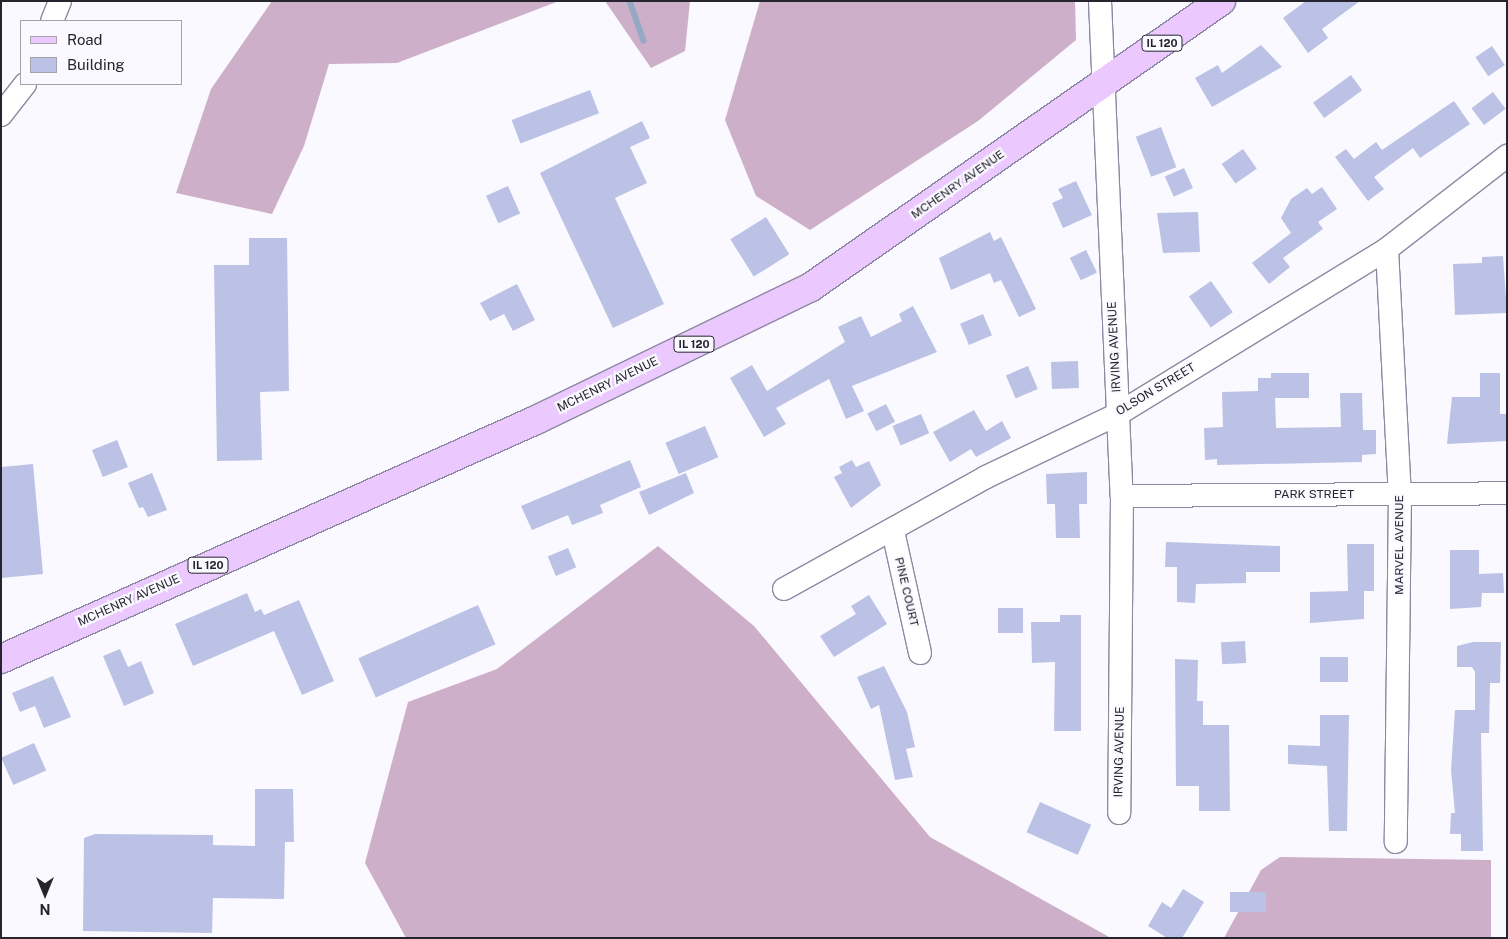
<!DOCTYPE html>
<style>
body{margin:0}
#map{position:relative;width:1508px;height:939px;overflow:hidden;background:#faf9ff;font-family:"Public Sans",sans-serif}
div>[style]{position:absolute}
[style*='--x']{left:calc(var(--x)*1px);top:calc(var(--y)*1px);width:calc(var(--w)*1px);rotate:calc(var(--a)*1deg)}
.forest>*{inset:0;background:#ceafc9}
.stream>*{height:5.5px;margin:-2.75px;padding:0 2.75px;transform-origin:2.75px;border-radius:2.75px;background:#95a9c7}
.building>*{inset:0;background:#bbc2e5;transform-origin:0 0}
.roads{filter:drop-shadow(1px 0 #8d88a2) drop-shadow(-1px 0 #8d88a2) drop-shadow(0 1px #8d88a2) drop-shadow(0 -1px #8d88a2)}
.street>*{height:22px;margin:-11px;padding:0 11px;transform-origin:11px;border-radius:11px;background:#fff}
.primary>*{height:28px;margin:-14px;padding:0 14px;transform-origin:14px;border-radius:14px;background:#ebc8fe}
span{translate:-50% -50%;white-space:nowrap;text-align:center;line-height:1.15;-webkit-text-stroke:4.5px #faf9ff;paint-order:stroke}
.shield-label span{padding:1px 4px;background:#faf9ff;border:1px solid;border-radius:4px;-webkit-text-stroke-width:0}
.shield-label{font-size:11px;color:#26242e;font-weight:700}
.street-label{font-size:12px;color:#26242e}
.frame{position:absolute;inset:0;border:2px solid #26242e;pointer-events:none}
.legend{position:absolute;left:20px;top:20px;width:162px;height:65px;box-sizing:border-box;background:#faf9ff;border:1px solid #a5a4ab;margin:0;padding:6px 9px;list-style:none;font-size:15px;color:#26242e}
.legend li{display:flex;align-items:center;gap:10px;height:25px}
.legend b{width:25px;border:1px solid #a5a4ab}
.north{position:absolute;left:20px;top:869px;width:50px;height:50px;-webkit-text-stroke:4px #faf9ff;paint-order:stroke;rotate:180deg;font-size:14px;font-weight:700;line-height:20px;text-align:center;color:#26242e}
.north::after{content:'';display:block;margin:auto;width:18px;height:22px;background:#26242e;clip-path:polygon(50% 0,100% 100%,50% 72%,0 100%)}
</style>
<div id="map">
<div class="forest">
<i style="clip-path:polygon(272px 1px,559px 1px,397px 63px,329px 64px,304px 146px,272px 214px,176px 193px,211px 89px)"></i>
<i style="clip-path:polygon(605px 1px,690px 1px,685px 51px,651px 68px)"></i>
<i style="clip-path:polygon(760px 1px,1075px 1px,1076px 40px,978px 121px,810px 230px,756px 196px,725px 120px)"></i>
<i style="clip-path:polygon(658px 546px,754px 626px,930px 837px,1111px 938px,406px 938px,365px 863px,408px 702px,497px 669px)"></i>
<i style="clip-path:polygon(1280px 857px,1491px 860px,1491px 938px,1224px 938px,1261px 870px)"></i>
</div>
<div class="stream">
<i style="--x:630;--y:1;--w:42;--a:70.7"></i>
</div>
<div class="building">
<i style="clip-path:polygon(1306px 1px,1360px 1px,1322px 29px,1328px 38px,1308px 53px,1283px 18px)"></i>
<i style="clip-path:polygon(1261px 45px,1282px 67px,1212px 107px,1195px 78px,1218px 65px,1222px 73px)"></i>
<i style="left:1492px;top:46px;width:23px;height:20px;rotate:56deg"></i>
<i style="left:1351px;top:75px;width:19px;height:47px;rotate:54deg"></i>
<i style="left:590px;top:90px;width:25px;height:84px;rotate:69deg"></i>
<i style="left:1493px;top:92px;width:21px;height:27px;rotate:53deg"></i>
<i style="clip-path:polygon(1454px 101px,1470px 124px,1420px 158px,1413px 148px,1374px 177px,1384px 189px,1368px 201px,1335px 157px,1346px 149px,1354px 159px,1376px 142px,1382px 150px)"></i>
<i style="clip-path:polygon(642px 121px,650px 138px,630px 147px,647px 183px,615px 198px,664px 304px,613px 328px,540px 173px)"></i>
<i style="left:1161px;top:127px;width:43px;height:27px;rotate:69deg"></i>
<i style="left:1243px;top:149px;width:24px;height:26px;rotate:55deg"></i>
<i style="left:1184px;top:168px;width:22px;height:21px;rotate:66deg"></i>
<i style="clip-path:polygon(1076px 181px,1092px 215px,1063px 228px,1052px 203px,1063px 198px,1058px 189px)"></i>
<i style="left:508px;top:186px;width:30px;height:24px;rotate:66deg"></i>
<i style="clip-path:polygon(1322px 187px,1337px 209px,1318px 222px,1323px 229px,1283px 258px,1290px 267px,1269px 284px,1252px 263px,1291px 233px,1281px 218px,1291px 199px,1307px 188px,1312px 194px)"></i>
<i style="clip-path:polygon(1198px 212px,1200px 252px,1163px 253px,1157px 213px)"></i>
<i style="left:766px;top:217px;width:44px;height:42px;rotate:58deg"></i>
<i style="clip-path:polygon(990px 232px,994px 241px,1001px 237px,1036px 309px,1019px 317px,1001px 280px,994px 283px,990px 273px,951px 290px,939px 258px)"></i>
<i style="clip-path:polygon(249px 238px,287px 238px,289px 391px,260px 392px,262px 460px,217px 461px,214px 265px,249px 265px)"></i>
<i style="left:1086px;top:250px;width:25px;height:18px;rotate:64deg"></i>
<i style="clip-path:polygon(1503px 256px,1507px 313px,1455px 315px,1453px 264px,1482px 263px,1482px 257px)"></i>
<i style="left:1211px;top:281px;width:38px;height:27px;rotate:55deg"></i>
<i style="clip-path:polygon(517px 284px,535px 320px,513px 331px,504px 314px,490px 321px,480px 303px)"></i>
<i style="clip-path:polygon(913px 306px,937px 352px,852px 386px,864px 411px,846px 419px,829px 379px,776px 408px,786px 424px,764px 437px,730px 378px,752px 365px,767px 391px,845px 342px,838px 327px,861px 316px,871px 337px,902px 321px,899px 314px)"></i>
<i style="left:983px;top:314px;width:23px;height:25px;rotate:67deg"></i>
<i style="left:1078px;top:361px;width:27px;height:27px;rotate:88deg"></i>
<i style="left:1028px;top:366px;width:25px;height:24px;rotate:67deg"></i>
<i style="clip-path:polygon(1271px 373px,1309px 373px,1309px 398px,1275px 398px,1276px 428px,1341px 427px,1340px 393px,1362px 393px,1363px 430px,1376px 430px,1376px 454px,1362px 455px,1362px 462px,1217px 465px,1217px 459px,1205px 460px,1204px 428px,1223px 427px,1222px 392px,1258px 391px,1258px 378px,1271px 378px)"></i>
<i style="clip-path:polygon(1480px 373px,1500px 373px,1500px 414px,1507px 414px,1507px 441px,1447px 444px,1452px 397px,1480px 397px)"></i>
<i style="left:886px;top:404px;width:20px;height:21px;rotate:63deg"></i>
<i style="clip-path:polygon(974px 410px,986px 431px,1002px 421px,1011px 438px,976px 457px,971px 449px,950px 462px,933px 432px)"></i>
<i style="left:921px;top:414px;width:21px;height:31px;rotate:67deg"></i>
<i style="left:705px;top:426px;width:34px;height:43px;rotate:67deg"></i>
<i style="left:117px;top:440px;width:29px;height:27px;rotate:68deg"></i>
<i style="clip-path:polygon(630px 460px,641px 487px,600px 505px,603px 513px,572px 525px,568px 515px,532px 530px,521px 506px)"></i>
<i style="clip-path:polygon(852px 460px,856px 467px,869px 461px,881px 485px,851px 508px,834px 477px,842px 473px,839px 467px)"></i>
<i style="clip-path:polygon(33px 464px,43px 574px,1px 578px,1px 467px)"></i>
<i style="clip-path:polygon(1087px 472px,1087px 504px,1079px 504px,1080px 538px,1056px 538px,1055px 504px,1047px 504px,1046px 474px)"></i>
<i style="clip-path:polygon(152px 473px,167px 510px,148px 517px,143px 507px,139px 508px,128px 483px)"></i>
<i style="clip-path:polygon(686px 473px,694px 493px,649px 515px,639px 492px)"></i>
<i style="clip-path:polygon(1166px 542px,1280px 546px,1280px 572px,1246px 572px,1246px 583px,1196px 584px,1195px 603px,1177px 602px,1177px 567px,1165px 567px)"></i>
<i style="clip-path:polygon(1347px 544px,1374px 544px,1374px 591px,1364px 591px,1364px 619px,1310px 623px,1310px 592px,1348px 591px)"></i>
<i style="left:568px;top:548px;width:21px;height:22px;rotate:67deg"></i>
<i style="clip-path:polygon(1450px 550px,1479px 550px,1479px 574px,1503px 573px,1504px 593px,1482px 593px,1481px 607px,1450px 609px)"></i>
<i style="clip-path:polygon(247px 593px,255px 612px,261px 609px,264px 615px,299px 600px,334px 681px,302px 695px,274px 631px,193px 666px,175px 624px)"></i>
<i style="clip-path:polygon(869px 595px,887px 624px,834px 657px,820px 636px,856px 614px,851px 606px)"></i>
<i style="left:478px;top:605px;width:43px;height:131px;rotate:66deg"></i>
<i style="left:998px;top:608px;width:25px;height:25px"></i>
<i style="clip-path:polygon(1060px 615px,1081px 615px,1081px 731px,1054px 731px,1055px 662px,1032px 663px,1031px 622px,1060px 622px)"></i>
<i style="left:1245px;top:641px;width:22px;height:24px;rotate:87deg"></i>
<i style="clip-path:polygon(1473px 642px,1501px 642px,1500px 683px,1490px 683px,1489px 733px,1481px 733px,1483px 851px,1461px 851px,1461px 834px,1450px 834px,1451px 813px,1455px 813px,1451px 770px,1455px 710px,1475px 710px,1475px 672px,1472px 667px,1457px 667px,1457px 646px)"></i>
<i style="clip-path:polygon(120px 649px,128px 667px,141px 661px,154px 693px,124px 706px,103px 656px)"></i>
<i style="left:1320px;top:657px;width:28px;height:25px"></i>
<i style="clip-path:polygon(1175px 659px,1198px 660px,1197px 701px,1203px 701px,1203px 725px,1229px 725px,1230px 811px,1199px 811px,1199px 786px,1176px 786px)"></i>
<i style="clip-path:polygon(884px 666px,907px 712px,915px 747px,906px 749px,913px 777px,895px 780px,879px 705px,871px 709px,857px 677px)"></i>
<i style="clip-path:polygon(53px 676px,71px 717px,44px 728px,35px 706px,20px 712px,12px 693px)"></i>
<i style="clip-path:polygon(1320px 715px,1349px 715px,1347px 831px,1329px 831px,1327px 766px,1288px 764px,1288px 745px,1320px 746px)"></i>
<i style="left:34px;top:743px;width:30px;height:36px;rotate:66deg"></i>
<i style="clip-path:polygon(255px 789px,293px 789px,294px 842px,285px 842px,284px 899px,213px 898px,212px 933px,83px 931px,84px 838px,95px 834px,213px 835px,213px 845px,255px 846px)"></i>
<i style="left:1040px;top:802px;width:56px;height:33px;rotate:24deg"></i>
<i style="clip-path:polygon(1183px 889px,1204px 902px,1182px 938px,1167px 938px,1148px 926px,1162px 902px,1171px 908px)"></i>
<i style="left:1230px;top:892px;width:36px;height:20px"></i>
</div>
<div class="roads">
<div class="street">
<i style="--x:1100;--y:1;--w:495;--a:87.5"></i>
<i style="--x:1122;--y:496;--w:317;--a:90.5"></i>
<i style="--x:52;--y:21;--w:22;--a:-68"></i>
<i style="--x:1;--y:115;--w:39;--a:-52"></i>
<i style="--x:1387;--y:249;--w:245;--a:87"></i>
<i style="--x:1400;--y:494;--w:348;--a:90.7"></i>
<i style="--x:1122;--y:496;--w:385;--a:-0.4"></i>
<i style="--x:893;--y:531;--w:125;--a:77.5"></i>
<i style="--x:784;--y:589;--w:231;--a:-29"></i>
<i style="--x:986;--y:477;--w:146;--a:-25.5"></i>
<i style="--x:1118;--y:414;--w:316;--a:-31.5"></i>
<i style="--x:1387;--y:249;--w:152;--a:-37.8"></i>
</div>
<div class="primary">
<i style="--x:1;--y:659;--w:586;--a:-24.07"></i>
<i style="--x:536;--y:420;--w:305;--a:-25.8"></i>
<i style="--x:811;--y:287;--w:500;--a:-34.9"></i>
</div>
</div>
<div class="shield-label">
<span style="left:1162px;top:43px">IL 120</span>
<span style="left:694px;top:344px">IL 120</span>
<span style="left:208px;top:565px">IL 120</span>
</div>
<div class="street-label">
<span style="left:958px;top:185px;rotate:-35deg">MCHENRY AVENUE</span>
<span style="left:1115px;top:347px;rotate:-93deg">IRVING AVENUE</span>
<span style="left:608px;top:385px;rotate:-26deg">MCHENRY AVENUE</span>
<span style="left:1156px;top:390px;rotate:-31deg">OLSON STREET</span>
<span style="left:1314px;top:495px">PARK STREET</span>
<span style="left:1400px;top:545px;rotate:-90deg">MARVEL AVENUE</span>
<span style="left:906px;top:592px;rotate:77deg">PINE COURT</span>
<span style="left:129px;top:601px;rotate:-24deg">MCHENRY AVENUE</span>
<span style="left:1120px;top:752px;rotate:-89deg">IRVING AVENUE</span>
</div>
<div class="frame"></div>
<ul class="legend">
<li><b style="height:6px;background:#ebc8fe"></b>Road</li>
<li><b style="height:14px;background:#bbc2e5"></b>Building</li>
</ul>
<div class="north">N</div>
</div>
